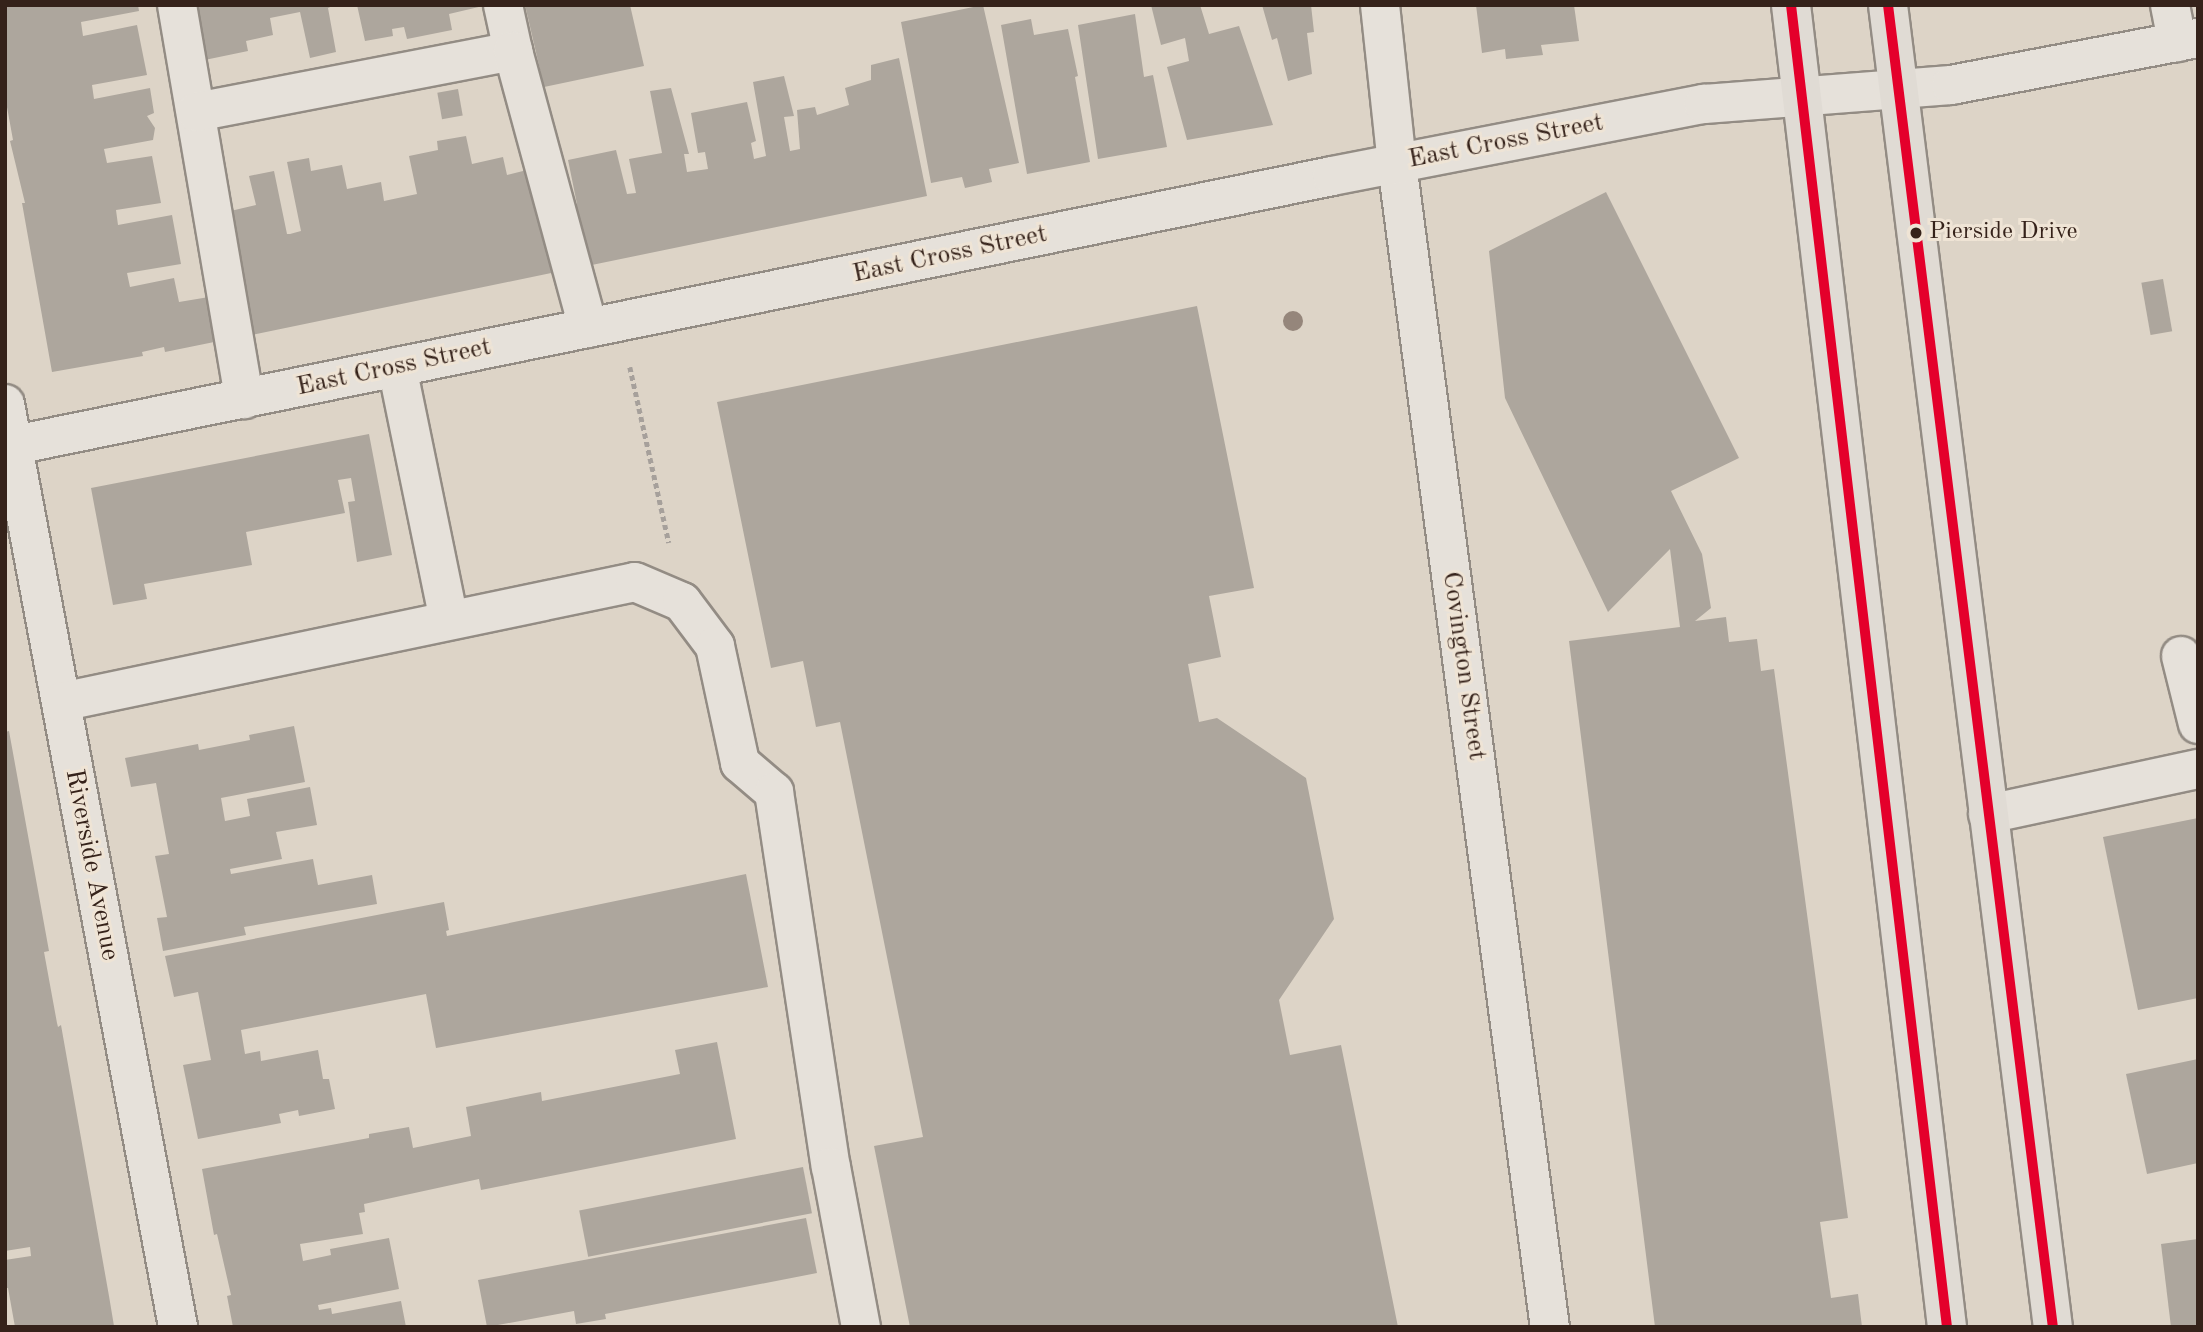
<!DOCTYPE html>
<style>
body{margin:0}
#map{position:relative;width:2203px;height:1332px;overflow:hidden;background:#ddd4c7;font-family:"Old Standard TT",serif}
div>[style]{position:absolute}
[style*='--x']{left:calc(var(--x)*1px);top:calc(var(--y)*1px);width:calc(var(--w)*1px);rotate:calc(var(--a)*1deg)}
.building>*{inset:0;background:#ada69d;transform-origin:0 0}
.path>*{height:4.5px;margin-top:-2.25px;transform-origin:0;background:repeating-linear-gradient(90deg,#a6a09b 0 5px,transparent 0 8.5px)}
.roads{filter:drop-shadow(2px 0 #938c84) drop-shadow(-2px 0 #938c84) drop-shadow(0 2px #938c84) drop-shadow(0 -2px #938c84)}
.minor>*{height:38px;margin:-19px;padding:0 19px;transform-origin:19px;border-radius:19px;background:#e6e1da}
.major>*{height:38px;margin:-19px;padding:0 19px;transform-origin:19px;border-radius:19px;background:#e0dbd4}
.bus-1>*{height:10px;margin:-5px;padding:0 5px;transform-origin:5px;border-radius:5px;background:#e4002b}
.trees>*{width:20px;height:20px;margin:-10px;border-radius:50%;background:#95867b}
.dots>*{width:19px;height:19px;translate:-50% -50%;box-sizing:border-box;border:4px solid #efe4d5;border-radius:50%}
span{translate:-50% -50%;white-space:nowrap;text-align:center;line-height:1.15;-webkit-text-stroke:6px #efe4d5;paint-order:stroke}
.bus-label{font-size:24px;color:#35221a}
.left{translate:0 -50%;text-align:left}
.street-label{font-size:26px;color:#35221a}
.frame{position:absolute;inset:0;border:7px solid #35221a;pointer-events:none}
</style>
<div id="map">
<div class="building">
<i style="clip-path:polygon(5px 5px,138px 5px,139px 11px,81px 22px,83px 36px,137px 25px,147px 75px,92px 85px,94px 99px,150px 88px,154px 113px,147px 116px,155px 128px,153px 140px,104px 149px,107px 163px,152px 156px,161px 203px,116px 210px,118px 225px,172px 215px,181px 264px,127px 273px,130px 287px,174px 278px,179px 302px,215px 296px,224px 340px,165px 352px,164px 347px,142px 352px,143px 356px,52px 372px,22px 203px,25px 203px,10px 141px,13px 140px,5px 96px)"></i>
<i style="clip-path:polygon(184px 5px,335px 5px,328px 8px,336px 52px,310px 58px,300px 12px,270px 18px,273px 35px,246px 41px,248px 51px,195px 62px)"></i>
<i style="clip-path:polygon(357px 5px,483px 5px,483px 6px,449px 14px,452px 30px,407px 39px,404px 27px,392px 29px,393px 36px,365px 41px)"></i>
<i style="clip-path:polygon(525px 5px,630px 5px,644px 66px,544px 87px)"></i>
<i style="clip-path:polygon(983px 5px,1019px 163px,989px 169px,992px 182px,965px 188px,962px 177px,931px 183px,901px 22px)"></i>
<i style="clip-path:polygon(1151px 5px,1200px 5px,1209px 34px,1239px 26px,1273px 125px,1187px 140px,1167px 67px,1189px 61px,1185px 38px,1161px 45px)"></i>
<i style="clip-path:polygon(1262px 5px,1311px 5px,1314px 32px,1307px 33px,1312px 74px,1288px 81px,1277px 38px,1272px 40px)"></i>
<i style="clip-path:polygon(1476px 5px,1574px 5px,1579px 41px,1541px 45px,1543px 55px,1506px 59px,1505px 49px,1482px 53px)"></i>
<i style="clip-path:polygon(1135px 14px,1144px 77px,1153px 75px,1167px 147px,1098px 159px,1078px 25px)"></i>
<i style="clip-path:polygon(1031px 19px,1034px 35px,1068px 29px,1078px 76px,1075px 77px,1090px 162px,1027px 174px,1001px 25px)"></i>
<i style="clip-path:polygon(899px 58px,927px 196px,582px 267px,570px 206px,577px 204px,568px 160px,616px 150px,627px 194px,636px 193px,629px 159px,662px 153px,650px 91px,671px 88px,689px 154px,684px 154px,687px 172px,708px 169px,705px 152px,698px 153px,691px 113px,747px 102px,756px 141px,751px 143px,754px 159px,766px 156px,753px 82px,784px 76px,794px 116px,784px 117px,790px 151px,800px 149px,797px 110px,815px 107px,817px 115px,849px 105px,845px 88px,871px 80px,871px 65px)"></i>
<i style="left:458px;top:89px;width:27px;height:21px;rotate:80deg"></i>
<i style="clip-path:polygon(466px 136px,472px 164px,503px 157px,507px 175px,535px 168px,556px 272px,247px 336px,222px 213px,256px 205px,249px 176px,274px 171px,287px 234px,290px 234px,301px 231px,287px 162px,309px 158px,311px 171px,342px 165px,347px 189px,381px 182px,384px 201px,417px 194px,409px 156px,438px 150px,437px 141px)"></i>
<i style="clip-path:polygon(1606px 192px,1739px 458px,1671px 491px,1702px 554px,1711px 608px,1695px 621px,1726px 617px,1729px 642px,1757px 639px,1761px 671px,1774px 669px,1848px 1218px,1820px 1222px,1831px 1298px,1858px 1294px,1862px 1327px,1655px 1327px,1569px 641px,1680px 627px,1670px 549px,1608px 612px,1505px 398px,1489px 251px)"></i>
<i style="left:2163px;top:279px;width:53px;height:22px;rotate:80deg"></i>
<i style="clip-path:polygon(1197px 306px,1254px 588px,1209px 596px,1221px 657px,1188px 664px,1199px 722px,1217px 718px,1306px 778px,1334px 919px,1279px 1000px,1290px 1055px,1341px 1045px,1398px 1327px,910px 1327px,874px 1146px,923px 1137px,840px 722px,816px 727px,803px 661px,771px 668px,717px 402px)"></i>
<i style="clip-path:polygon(369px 434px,392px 555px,357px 562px,348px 502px,355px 501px,351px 478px,338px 480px,345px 513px,246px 532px,252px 565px,144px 584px,147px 599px,113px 605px,91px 488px)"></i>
<i style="clip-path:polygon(294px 726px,305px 782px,221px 798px,225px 821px,250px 816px,247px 799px,310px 787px,317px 825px,276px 832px,282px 859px,230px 869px,231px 874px,313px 859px,318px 885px,372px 875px,377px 904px,244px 927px,246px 935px,163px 951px,157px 918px,167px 917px,155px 856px,169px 854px,161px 811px,156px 783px,131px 787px,125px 758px,198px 744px,199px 750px,250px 740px,249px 735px)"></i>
<i style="clip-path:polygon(9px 731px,49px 951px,44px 952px,57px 1023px,58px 1027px,61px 1025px,109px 1296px,114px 1326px,110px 1327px,15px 1327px,8px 1288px,5px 1288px,5px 1260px,31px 1256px,30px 1247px,5px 1251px,5px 732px)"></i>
<i style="clip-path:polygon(2198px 818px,2198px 998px,2138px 1010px,2103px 837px)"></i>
<i style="clip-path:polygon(746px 874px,768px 987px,436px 1048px,426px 994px,241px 1030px,245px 1054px,260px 1051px,261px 1061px,318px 1050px,323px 1079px,329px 1079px,335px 1109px,299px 1116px,298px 1110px,279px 1114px,281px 1123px,198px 1139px,183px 1065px,211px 1060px,198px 992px,174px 997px,165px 956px,444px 902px,449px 930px,446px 931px,447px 936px)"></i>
<i style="clip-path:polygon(717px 1042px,736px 1139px,481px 1190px,479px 1179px,364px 1204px,365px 1212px,359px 1213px,363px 1234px,300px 1244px,303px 1261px,331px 1255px,330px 1249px,389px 1238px,399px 1289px,318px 1305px,319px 1310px,331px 1308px,332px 1314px,401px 1301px,406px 1327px,233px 1327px,227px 1296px,231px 1295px,217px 1234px,214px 1235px,202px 1169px,369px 1138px,369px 1134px,409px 1127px,413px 1148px,471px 1136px,466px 1107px,541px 1092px,542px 1101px,680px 1074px,675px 1050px)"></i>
<i style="clip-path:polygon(2198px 1059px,2198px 1163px,2147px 1174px,2126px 1074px)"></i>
<i style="left:803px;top:1167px;width:47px;height:228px;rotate:79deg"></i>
<i style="clip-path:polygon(806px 1218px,817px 1273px,605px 1314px,606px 1319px,576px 1324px,574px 1311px,487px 1327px,478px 1280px)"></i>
<i style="clip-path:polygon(2198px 1239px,2198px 1327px,2171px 1327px,2161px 1244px)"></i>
</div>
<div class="path">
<i style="--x:630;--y:367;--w:180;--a:77.5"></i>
</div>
<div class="roads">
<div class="minor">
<i style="--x:177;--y:5;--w:400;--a:80.3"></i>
<i style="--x:503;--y:5;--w:47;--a:77.7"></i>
<i style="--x:1380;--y:5;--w:160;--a:83.9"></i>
<i style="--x:1397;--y:164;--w:1173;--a:82.51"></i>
<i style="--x:2170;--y:5;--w:38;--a:79"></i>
<i style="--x:196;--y:112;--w:323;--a:-10.9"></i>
<i style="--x:513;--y:51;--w:287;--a:74.8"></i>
<i style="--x:397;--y:367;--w:258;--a:78.4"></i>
<i style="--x:5;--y:404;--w:939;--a:79.38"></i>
<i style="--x:5;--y:447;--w:1354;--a:-11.54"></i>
<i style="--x:1332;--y:176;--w:379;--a:-11"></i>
<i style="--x:1704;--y:104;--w:248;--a:-4.4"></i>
<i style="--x:1951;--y:85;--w:251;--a:-10.8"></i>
<i style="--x:2181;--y:656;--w:70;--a:76"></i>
<i style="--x:61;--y:702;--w:586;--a:-11.81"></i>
<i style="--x:635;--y:582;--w:51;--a:23.1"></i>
<i style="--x:682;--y:602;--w:55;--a:53.1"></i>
<i style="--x:715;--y:646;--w:120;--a:77.9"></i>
<i style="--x:740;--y:763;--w:45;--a:40.5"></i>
<i style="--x:774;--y:792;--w:379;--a:81.4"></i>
<i style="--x:831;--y:1167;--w:163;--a:79.4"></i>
<i style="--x:1988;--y:814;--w:215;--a:-12.1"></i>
</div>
<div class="major">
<i style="--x:1791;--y:5;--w:1331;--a:83.27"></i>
<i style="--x:1888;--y:5;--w:1332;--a:82.89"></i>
</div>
</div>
<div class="bus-1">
<i style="--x:1791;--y:5;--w:1331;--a:83.27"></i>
<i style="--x:1888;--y:5;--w:1332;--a:82.89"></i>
</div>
<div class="trees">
<i style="left:1293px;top:321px"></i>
</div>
<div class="dots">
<i style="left:1916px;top:233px;background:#35221a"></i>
</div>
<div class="bus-label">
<span class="left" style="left:1929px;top:233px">Pierside Drive</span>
</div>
<div class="street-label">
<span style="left:1506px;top:142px;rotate:-11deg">East Cross Street</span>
<span style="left:950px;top:255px;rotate:-12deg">East Cross Street</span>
<span style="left:394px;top:368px;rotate:-12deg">East Cross Street</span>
<span style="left:1463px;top:666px;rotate:82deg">Covington Street</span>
<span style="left:91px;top:865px;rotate:79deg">Riverside Avenue</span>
</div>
<div class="frame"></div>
</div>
